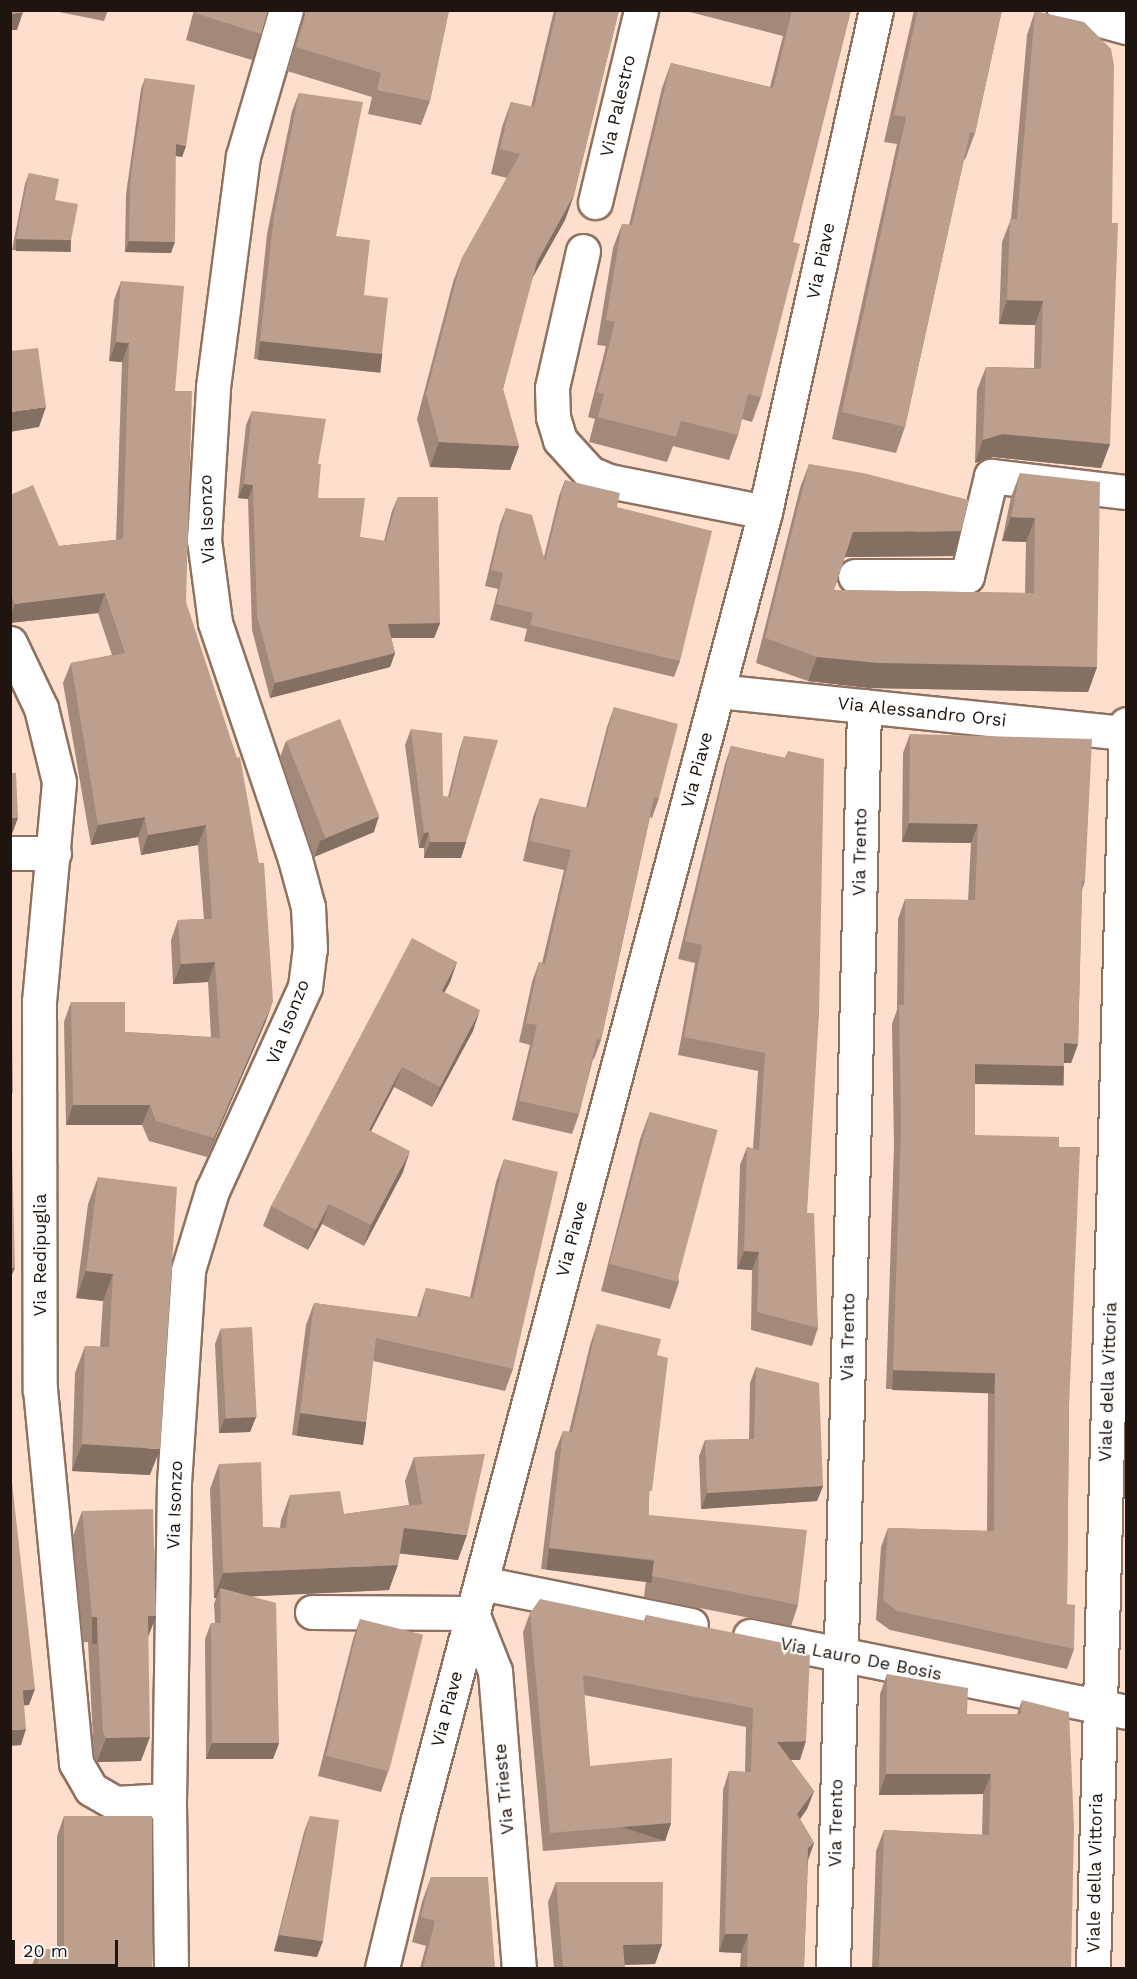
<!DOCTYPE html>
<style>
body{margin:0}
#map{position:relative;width:1137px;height:1979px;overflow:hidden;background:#fedecc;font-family:"Work Sans",sans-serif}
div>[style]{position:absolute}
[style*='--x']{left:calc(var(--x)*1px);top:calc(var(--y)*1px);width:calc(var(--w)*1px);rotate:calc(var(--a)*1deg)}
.roads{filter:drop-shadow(2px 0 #8e7161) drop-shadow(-2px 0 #8e7161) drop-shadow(0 2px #8e7161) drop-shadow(0 -2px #8e7161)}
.minor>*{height:33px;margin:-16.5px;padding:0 16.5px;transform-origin:16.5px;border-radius:16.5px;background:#fff}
.major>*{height:33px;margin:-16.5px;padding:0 16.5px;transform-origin:16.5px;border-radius:16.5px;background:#fff}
.wall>*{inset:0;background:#a3897a}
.shaded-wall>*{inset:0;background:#846f63;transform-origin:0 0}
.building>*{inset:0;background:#bd9f8e;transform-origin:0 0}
span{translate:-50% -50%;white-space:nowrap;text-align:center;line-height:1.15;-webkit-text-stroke:4.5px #fff;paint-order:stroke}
.street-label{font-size:18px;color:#1f140e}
.frame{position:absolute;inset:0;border:12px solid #1f140e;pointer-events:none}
.scale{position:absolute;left:12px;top:1940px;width:106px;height:27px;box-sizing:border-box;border:3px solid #1f140e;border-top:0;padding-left:8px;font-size:18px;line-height:21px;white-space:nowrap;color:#1f140e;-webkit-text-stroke:4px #fff;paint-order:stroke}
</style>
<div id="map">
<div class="roads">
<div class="minor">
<i style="--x:1064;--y:10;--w:64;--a:15.3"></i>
<i style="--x:595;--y:202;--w:197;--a:-76.5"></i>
<i style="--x:583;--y:251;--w:140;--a:102.8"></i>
<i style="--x:552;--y:388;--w:29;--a:88"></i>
<i style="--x:553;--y:417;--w:24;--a:73"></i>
<i style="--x:560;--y:440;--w:45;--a:47.7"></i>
<i style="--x:590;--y:473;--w:21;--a:23"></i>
<i style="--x:609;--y:481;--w:159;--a:11.2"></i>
<i style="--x:855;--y:576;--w:112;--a:0"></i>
<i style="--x:967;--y:576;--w:103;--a:-76.5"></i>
<i style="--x:991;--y:476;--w:136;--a:6.8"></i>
<i style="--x:10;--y:643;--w:72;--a:64.5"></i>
<i style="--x:41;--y:708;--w:76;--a:76.3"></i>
<i style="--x:59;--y:782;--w:220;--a:95.2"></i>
<i style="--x:39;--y:1001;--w:388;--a:89.9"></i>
<i style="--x:40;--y:1389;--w:376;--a:84.5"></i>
<i style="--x:76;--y:1763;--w:30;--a:60"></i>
<i style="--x:91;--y:1789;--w:28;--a:30"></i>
<i style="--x:115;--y:1803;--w:54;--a:-3.2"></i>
<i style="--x:718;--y:691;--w:410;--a:5.9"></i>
<i style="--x:10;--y:853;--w:44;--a:0"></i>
<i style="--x:481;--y:1583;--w:214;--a:11.3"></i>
<i style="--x:312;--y:1612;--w:160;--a:0.4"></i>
<i style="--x:472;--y:1613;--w:62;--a:68.4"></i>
<i style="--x:495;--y:1671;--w:298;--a:85.4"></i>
<i style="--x:750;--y:1636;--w:384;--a:11.4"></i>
<i style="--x:833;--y:1968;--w:1262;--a:-88.59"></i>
<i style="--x:1093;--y:1968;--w:1244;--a:-88.48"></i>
</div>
<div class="major">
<i style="--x:171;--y:1968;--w:168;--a:-90.7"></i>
<i style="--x:169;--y:1800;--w:317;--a:-89.1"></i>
<i style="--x:174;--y:1483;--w:213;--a:-86.2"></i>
<i style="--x:188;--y:1270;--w:83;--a:-73.1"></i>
<i style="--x:212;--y:1191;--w:224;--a:-65.5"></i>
<i style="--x:305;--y:987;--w:38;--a:-83"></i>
<i style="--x:310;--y:949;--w:42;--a:-92.7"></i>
<i style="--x:308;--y:907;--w:50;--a:-105.2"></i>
<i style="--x:295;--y:859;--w:250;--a:-108.7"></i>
<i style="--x:215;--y:622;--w:83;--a:-97.6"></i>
<i style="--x:204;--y:540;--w:153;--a:-86.6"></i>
<i style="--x:213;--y:387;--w:233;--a:-82.6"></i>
<i style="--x:243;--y:156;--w:152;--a:-73.6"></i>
<i style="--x:382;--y:1968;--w:153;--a:-76.4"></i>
<i style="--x:418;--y:1819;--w:1352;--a:-75.13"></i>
<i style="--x:765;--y:512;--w:514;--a:-77.53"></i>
</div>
</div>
<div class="wall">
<i style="clip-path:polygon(49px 10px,108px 10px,104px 21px)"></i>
<i style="clip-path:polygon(194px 10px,268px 10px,261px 34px,252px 60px,186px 40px)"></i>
<i style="clip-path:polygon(307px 10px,329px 11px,329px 10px,449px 10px,430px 101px,421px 125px,368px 114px,372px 97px,287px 71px,299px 31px)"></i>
<i style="clip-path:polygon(554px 10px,619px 10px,574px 195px,565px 220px,532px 278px,503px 389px,519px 446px,510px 470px,430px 467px,417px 419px,453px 282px,462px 258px,507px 178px,491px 174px,502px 127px,511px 102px,531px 107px)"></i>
<i style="clip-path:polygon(682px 10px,851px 10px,793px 242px,761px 397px,752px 422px,742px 419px,738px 435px,729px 460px,673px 446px,667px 462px,589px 442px,595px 419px,588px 417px,606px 346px,597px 345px,613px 248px,622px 224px,629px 225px,662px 88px,671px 63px,770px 87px,783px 36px)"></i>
<i style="clip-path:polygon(914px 10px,1002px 10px,975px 133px,965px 160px,964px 159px,905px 427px,896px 453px,832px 439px,897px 144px,884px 142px)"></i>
<i style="clip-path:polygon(1035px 11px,1110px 444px,1101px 468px,993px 457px,975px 463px,977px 390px,986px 367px,1034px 368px,1035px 325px,999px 324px,1002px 242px,1011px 219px,1027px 35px)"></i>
<i style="clip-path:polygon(145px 78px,186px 146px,182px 157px,175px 156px,171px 253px,125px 252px,126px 194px,141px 89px)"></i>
<i style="clip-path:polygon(299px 93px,336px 236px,382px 354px,375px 372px,254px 359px,267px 234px,292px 111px)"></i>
<i style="clip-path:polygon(29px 173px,55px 200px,67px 251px,12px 250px,25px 184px)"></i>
<i style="clip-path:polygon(121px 281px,175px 391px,186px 602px,266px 1021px,207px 1157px,149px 1141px,142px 1125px,66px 1125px,64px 1022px,71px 1002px,125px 1032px,211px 1037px,208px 982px,173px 984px,171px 940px,178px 920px,204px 919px,198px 845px,141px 855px,138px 837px,91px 845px,63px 683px,71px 663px,112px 655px,98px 613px,10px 623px,10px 495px,59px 546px,116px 540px,122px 362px,109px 361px,114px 300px)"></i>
<i style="clip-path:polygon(252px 411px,318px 464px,318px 498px,360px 537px,384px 541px,392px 511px,398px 497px,440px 623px,434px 638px,391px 638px,395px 653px,390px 667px,270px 698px,252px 630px,248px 499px,238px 498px,246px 425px)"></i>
<i style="clip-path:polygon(809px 464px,953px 556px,845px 557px,834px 590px,1025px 593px,1026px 542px,1002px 541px,1011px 497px,1020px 473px,1097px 667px,1088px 692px,869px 688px,808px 681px,756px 663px,800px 488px)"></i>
<i style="clip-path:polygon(565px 480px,617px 507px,680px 661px,674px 677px,524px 641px,527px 629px,490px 620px,498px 589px,485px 586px,500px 524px,506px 508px,544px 557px,559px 496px)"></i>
<i style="clip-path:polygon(614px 707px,659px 798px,652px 818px,650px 817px,601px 1040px,594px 1059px,593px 1059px,579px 1114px,572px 1134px,512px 1120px,530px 1045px,519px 1042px,532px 982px,539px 962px,542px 963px,564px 870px,523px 861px,533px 817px,540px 798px,586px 808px,607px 727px)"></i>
<i style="clip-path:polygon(411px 729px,443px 796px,448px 797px,459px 752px,464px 736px,466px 842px,461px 858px,424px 858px,424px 848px,419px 848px,405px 745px)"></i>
<i style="clip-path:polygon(910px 734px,1085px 881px,1082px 890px,1078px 1044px,1071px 1063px,1064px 1063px,1057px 1085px,975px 1083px,975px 1135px,1059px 1147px,1069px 1407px,1067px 1604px,1074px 1649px,1067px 1669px,890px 1630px,876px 1620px,881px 1547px,888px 1528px,987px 1531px,988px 1392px,886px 1389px,894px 1146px,892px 1024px,897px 1010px,898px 919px,905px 899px,968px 900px,971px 843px,902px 842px,903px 753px)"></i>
<i style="clip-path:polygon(286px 741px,374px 832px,314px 857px,280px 757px)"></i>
<i style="clip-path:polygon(731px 746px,785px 758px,788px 751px,807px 1213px,818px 1328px,812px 1346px,751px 1330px,752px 1270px,737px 1269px,740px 1165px,747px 1147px,753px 1149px,758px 1071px,678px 1055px,695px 963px,678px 959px,725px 764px)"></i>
<i style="clip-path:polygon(457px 962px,450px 982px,444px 992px,473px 1031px,432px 1107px,394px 1087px,371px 1131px,403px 1172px,364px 1246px,322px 1224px,308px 1250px,263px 1226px,271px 1206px)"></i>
<i style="clip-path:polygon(650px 1112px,679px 1282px,670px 1309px,601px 1291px,640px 1139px)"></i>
<i style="clip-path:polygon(504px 1159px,513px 1369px,505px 1391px,373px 1361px,366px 1422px,358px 1444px,292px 1435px,306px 1325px,314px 1303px,417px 1317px,426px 1288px,470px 1297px,496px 1182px)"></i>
<i style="clip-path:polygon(98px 1177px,150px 1475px,72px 1471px,75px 1373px,85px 1346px,100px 1347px,103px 1301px,76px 1298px,88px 1204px)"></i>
<i style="clip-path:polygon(597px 1324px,657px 1355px,649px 1500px,649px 1515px,798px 1605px,791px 1626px,644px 1597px,646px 1581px,541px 1569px,555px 1452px,563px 1431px,569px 1432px,590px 1345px)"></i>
<i style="clip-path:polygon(221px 1328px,256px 1417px,250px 1432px,219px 1433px,215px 1344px)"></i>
<i style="clip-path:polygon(756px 1367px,823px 1486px,817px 1501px,701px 1509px,699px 1456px,705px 1440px,749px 1439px,750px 1383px)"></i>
<i style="clip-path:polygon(414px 1457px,458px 1560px,399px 1553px,389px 1590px,252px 1596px,279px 1743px,273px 1759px,206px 1759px,205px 1639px,211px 1623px,215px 1623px,214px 1604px,216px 1598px,214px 1598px,210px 1489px,219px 1464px,263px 1527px,280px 1528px,281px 1520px,290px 1495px,344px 1514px,409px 1505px,405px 1481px)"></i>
<i style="clip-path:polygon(82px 1511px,156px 1616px,148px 1636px,141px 1761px,97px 1762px,94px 1757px,88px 1642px,83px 1642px,73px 1536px)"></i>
<i style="clip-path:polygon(530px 1613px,644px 1621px,646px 1615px,793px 1651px,800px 1760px,791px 1760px,814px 1791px,807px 1809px,800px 1819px,814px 1843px,808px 1861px,804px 1968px,740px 1968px,741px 1953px,719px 1952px,723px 1790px,729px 1771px,745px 1772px,746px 1727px,584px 1695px,590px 1766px,671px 1823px,665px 1841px,543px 1851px,523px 1632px)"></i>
<i style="clip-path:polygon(360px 1619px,388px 1772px,381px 1792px,318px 1776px,353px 1639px)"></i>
<i style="clip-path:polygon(887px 1674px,967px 1714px,1017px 1714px,1022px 1700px,1071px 1968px,872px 1968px,876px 1851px,884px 1830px,982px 1835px,983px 1794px,879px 1795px,880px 1694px)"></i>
<i style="clip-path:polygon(64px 1816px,152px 1968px,31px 1968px,38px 1950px,57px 1949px,57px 1836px)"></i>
<i style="clip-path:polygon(310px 1816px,317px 1957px,274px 1951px,304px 1832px)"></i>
<i style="clip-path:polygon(431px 1877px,495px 1968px,420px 1968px,426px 1946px,412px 1942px,422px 1902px)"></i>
<i style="clip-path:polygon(556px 1882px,662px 1944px,655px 1964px,624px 1965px,625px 1968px,554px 1968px,548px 1902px)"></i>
</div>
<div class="shaded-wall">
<i style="clip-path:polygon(23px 12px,17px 30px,10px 30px,10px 14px)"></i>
<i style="clip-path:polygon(176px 144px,186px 146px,182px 157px,172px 155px)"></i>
<i style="clip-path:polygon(574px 195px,565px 220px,528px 286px,537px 262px)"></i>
<i style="left:16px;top:239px;width:55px;height:12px;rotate:1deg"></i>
<i style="clip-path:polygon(129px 241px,175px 242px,171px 253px,125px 252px)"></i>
<i style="clip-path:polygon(1007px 300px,1043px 301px,1035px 325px,999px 324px)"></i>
<i style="left:260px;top:341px;width:123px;height:19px;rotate:6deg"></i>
<i style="clip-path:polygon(116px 342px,129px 343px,122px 362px,109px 361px)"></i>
<i style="clip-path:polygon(46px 407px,39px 427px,10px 432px,10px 412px)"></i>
<i style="clip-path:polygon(1002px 434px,1110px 444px,1101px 468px,993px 457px,975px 463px,983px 440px)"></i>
<i style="clip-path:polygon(439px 442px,519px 446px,510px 470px,430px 467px)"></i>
<i style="clip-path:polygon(244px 484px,253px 485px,248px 499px,238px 498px)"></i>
<i style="clip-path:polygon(1011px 517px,1035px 518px,1026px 542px,1002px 541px)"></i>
<i style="clip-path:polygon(961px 531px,953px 556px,844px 557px,853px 532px)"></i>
<i style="clip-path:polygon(105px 593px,98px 613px,10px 623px,10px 616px,15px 604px)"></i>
<i style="clip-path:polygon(440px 623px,434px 638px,382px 638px,388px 624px)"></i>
<i style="clip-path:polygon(395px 653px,390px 667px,270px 698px,275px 683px)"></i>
<i style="clip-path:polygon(817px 657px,1097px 667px,1088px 692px,869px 688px,808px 681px)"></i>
<i style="clip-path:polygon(379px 816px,374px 832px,314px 857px,320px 841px)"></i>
<i style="clip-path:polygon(145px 817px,138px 837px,91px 845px,98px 825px)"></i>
<i style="clip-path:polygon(10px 818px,18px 818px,12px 834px,10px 834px)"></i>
<i style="clip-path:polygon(909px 823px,978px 824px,971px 843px,902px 842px)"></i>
<i style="clip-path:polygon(206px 825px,198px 845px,141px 855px,148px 835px)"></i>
<i style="clip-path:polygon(429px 832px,424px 848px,419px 848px,424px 833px)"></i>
<i style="clip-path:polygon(430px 842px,466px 842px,461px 858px,424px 858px)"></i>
<i style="clip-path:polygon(215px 962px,208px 982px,173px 984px,181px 964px)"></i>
<i style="clip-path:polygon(457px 962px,450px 982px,435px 1011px,442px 991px)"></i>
<i style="clip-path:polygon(273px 1001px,266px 1021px,207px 1157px,214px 1138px)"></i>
<i style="clip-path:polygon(480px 1010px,473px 1031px,432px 1107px,440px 1087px)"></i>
<i style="clip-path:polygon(1064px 1043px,1078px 1044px,1071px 1063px,1057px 1063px)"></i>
<i style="left:975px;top:1064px;width:89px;height:20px;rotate:1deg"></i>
<i style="clip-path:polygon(402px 1067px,394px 1087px,361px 1150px,369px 1130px)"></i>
<i style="clip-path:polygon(73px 1105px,150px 1105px,142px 1125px,66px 1125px)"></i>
<i style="clip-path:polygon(410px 1151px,403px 1172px,364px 1246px,371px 1225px)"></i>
<i style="clip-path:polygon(329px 1204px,322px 1224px,308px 1250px,316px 1230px)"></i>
<i style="clip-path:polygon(744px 1251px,759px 1252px,752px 1270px,737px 1269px)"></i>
<i style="clip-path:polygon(10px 1268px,15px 1268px,10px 1279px)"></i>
<i style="clip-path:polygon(86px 1271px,113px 1274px,103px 1301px,76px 1298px)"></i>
<i style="left:893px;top:1370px;width:102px;height:20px;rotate:2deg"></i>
<i style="left:300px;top:1413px;width:67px;height:23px;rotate:8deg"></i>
<i style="clip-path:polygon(256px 1417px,250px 1432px,219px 1433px,225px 1418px)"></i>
<i style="clip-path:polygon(82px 1444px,160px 1449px,150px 1475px,72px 1471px)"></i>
<i style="clip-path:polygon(823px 1486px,817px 1501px,701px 1509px,707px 1493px)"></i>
<i style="clip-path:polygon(404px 1528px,467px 1535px,458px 1560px,395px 1553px)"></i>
<i style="left:549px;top:1548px;width:106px;height:22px;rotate:7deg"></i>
<i style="clip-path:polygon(398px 1565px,389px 1590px,220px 1598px,220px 1588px,216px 1598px,214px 1598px,223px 1573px)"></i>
<i style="clip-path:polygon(148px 1616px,156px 1616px,147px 1640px)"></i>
<i style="left:92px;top:1617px;width:5px;height:27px"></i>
<i style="clip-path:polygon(35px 1689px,29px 1705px,17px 1706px,23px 1690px)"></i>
<i style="clip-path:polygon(26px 1729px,21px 1745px,10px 1746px,10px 1730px)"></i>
<i style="clip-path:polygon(150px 1737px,141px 1761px,97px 1762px,106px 1738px)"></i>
<i style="clip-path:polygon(806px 1741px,800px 1760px,771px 1760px,777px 1742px)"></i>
<i style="clip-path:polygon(212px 1743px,279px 1743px,273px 1759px,206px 1759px)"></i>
<i style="clip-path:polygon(886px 1774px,991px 1774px,983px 1794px,879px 1795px)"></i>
<i style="clip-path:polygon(814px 1791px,807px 1809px,790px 1833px,797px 1814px)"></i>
<i style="left:671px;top:1823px;width:19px;height:121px;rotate:108deg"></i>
<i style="clip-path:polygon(814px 1843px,807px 1861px,808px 1848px)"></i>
<i style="clip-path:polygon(725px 1934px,748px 1934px,741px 1953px,719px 1952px)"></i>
<i style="clip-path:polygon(279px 1935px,323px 1941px,317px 1957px,274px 1951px)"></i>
<i style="clip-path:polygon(662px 1944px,655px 1964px,615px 1965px,623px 1945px)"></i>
</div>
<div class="building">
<i style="clip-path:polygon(10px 10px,23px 10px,23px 12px,10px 14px)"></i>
<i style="clip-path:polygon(196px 10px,268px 10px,261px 34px,195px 13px)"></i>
<i style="clip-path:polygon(307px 10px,326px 10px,333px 12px,333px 10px,449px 10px,430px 101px,377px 90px,381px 73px,296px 47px)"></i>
<i style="clip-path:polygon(557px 10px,619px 10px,574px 195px,537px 262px,503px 389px,519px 446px,439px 442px,426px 394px,462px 258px,520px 154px,500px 149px,511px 102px,534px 107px)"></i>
<i style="clip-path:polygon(791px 10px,851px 10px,793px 242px,800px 244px,761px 397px,748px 394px,738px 435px,681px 421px,676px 437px,598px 417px,604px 394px,597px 392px,615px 322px,606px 320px,622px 224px,632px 225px,671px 63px,773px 88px,792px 11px)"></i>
<i style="clip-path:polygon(918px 10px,1002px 10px,975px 133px,970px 132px,905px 427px,842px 412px,906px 117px,894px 115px)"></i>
<i style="clip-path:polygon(1035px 11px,1084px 22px,1111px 49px,1114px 65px,1112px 223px,1118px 223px,1110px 444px,1002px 434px,983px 440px,986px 367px,1041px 369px,1043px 301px,1007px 300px,1010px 219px,1017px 219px)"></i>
<i style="clip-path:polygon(145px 78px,195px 85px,186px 146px,176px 144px,175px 242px,129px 241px,130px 183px)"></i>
<i style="clip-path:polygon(299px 93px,363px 102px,336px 236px,370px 240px,364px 295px,388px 298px,382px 354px,260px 341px,274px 216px)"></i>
<i style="clip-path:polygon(29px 173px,59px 179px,55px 200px,78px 204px,71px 240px,16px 239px)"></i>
<i style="clip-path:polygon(121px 281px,184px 286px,175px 391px,192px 391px,186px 602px,237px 758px,240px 757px,259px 863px,264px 863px,273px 1001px,214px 1138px,156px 1121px,150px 1105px,73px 1105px,71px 1002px,125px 1002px,125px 1032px,220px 1038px,215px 962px,181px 964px,178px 920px,212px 919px,206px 825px,148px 835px,145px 817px,98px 825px,71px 663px,125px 653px,105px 593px,15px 604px,10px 593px,10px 495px,33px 485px,59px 546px,123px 539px,129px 343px,116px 342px)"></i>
<i style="clip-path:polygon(38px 348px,46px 407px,10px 412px,10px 351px)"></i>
<i style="clip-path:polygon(252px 411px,326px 419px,318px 464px,321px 464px,318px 498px,365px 498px,360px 537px,386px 541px,398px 497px,438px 497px,440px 623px,388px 624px,395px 653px,275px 683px,257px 616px,253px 485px,244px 484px)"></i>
<i style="clip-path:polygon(809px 464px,863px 473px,969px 500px,961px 531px,853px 532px,834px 590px,1034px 593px,1035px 518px,1011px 517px,1020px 473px,1100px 482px,1097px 667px,878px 663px,817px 657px,765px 638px)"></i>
<i style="clip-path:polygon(565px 480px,620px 493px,617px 507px,712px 531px,680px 661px,530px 625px,533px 613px,496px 604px,503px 573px,491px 570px,506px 508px,532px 515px,545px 561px)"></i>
<i style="clip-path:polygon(614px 707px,678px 724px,659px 798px,654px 797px,601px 1040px,597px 1039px,579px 1114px,519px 1101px,537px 1025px,526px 1023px,539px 962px,545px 964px,571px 850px,530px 841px,540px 798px,588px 808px)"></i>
<i style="left:340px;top:719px;width:105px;height:58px;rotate:68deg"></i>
<i style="clip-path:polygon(411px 729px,442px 733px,443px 796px,450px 797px,464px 736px,498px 740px,466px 842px,430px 842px,429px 832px,424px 833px)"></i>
<i style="clip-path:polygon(910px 734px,1092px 739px,1085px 881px,1082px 881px,1078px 1044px,1064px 1043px,1064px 1066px,975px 1064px,975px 1135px,1059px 1137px,1059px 1147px,1080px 1147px,1069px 1407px,1067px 1604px,1075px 1605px,1074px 1649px,897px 1611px,883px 1600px,888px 1528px,994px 1531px,995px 1373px,893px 1370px,901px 1127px,899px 1005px,904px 1005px,905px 899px,975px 900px,978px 824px,909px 823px)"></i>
<i style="clip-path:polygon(731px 746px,786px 758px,788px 751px,824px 759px,819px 1014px,807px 1213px,814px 1213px,818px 1328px,757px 1312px,759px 1252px,744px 1251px,747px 1147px,759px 1150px,765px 1053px,684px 1037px,702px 945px,685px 941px)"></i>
<i style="clip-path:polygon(10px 773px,16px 773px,18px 818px,10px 818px)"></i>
<i style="clip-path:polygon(412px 938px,457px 962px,442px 991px,480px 1010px,440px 1087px,402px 1067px,369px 1130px,410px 1151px,371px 1225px,329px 1204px,316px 1230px,271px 1206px)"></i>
<i style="clip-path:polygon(10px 1024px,12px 1024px,13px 1093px,10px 1093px)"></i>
<i style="left:650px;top:1112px;width:70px;height:157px;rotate:15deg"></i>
<i style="clip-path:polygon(10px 1147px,12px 1147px,15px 1268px,10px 1268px)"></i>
<i style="clip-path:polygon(504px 1159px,558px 1172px,513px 1369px,376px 1338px,366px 1422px,300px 1413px,314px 1303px,420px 1317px,426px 1288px,473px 1298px)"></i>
<i style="clip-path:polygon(98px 1177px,177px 1187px,160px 1449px,82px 1444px,85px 1346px,109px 1347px,113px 1274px,86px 1271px)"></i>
<i style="clip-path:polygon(597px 1324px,661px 1339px,657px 1355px,668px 1358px,652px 1491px,649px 1491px,649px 1515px,807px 1530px,798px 1605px,652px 1576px,654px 1560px,549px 1548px,563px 1431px,572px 1432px)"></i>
<i style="left:252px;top:1327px;width:90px;height:31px;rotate:87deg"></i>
<i style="clip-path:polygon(756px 1367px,819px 1383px,823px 1486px,707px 1493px,705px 1440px,754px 1439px)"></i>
<i style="clip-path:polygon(485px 1454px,467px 1535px,404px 1528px,398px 1565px,223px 1573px,219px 1464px,261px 1462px,263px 1527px,286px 1528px,290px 1495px,340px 1491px,344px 1514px,422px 1504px,414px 1457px)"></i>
<i style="clip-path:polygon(10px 1464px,35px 1689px,23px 1690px,26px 1729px,10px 1730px)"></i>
<i style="clip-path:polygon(153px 1509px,156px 1616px,148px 1616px,150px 1737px,106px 1738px,103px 1732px,97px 1617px,92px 1617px,82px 1511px)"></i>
<i style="clip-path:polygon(220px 1588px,276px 1603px,279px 1743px,212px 1743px,211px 1623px,221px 1623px)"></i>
<i style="clip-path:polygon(540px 1599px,646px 1621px,646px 1615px,793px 1645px,793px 1651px,810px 1655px,806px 1741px,777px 1742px,814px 1791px,797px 1814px,814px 1843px,808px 1848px,804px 1968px,747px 1968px,748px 1934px,725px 1934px,729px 1771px,751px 1772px,753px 1708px,583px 1675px,590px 1766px,672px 1758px,671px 1823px,550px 1833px,530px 1613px)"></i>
<i style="left:360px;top:1619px;width:65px;height:141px;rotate:14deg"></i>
<i style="clip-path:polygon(887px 1674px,968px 1688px,967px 1714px,1021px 1714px,1022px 1700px,1069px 1712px,1074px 1827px,1071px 1968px,879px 1968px,884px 1830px,989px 1835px,991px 1774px,886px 1774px)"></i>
<i style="clip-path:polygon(64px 1816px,152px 1816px,152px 1968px,38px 1968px,38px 1950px,64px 1949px)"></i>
<i style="clip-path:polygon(310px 1816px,339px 1820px,323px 1941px,279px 1935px)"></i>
<i style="clip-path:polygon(431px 1877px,488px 1877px,495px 1968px,423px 1968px,435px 1921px,421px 1917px)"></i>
<i style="clip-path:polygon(556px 1882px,663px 1882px,662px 1944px,623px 1945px,625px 1968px,563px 1968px)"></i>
</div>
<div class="street-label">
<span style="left:618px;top:106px;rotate:-77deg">Via Palestro</span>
<span style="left:821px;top:261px;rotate:-78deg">Via Piave</span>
<span style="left:207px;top:519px;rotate:-92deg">Via Isonzo</span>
<span style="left:922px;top:712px;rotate:6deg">Via Alessandro Orsi</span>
<span style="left:697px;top:770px;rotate:-75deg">Via Piave</span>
<span style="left:860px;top:852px;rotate:-89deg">Via Trento</span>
<span style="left:288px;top:1022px;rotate:-69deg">Via Isonzo</span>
<span style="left:572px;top:1239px;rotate:-75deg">Via Piave</span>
<span style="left:40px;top:1255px;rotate:-90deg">Via Redipuglia</span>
<span style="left:848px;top:1337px;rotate:-89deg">Via Trento</span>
<span style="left:1108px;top:1382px;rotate:-88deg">Viale della Vittoria</span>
<span style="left:175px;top:1505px;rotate:-88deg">Via Isonzo</span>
<span style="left:861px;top:1659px;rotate:11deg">Via Lauro De Bosis</span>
<span style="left:447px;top:1709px;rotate:-75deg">Via Piave</span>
<span style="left:504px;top:1789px;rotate:-95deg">Via Trieste</span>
<span style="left:836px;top:1823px;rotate:-89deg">Via Trento</span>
<span style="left:1095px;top:1873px;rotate:-89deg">Viale della Vittoria</span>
</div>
<div class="frame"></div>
<div class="scale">20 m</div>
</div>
